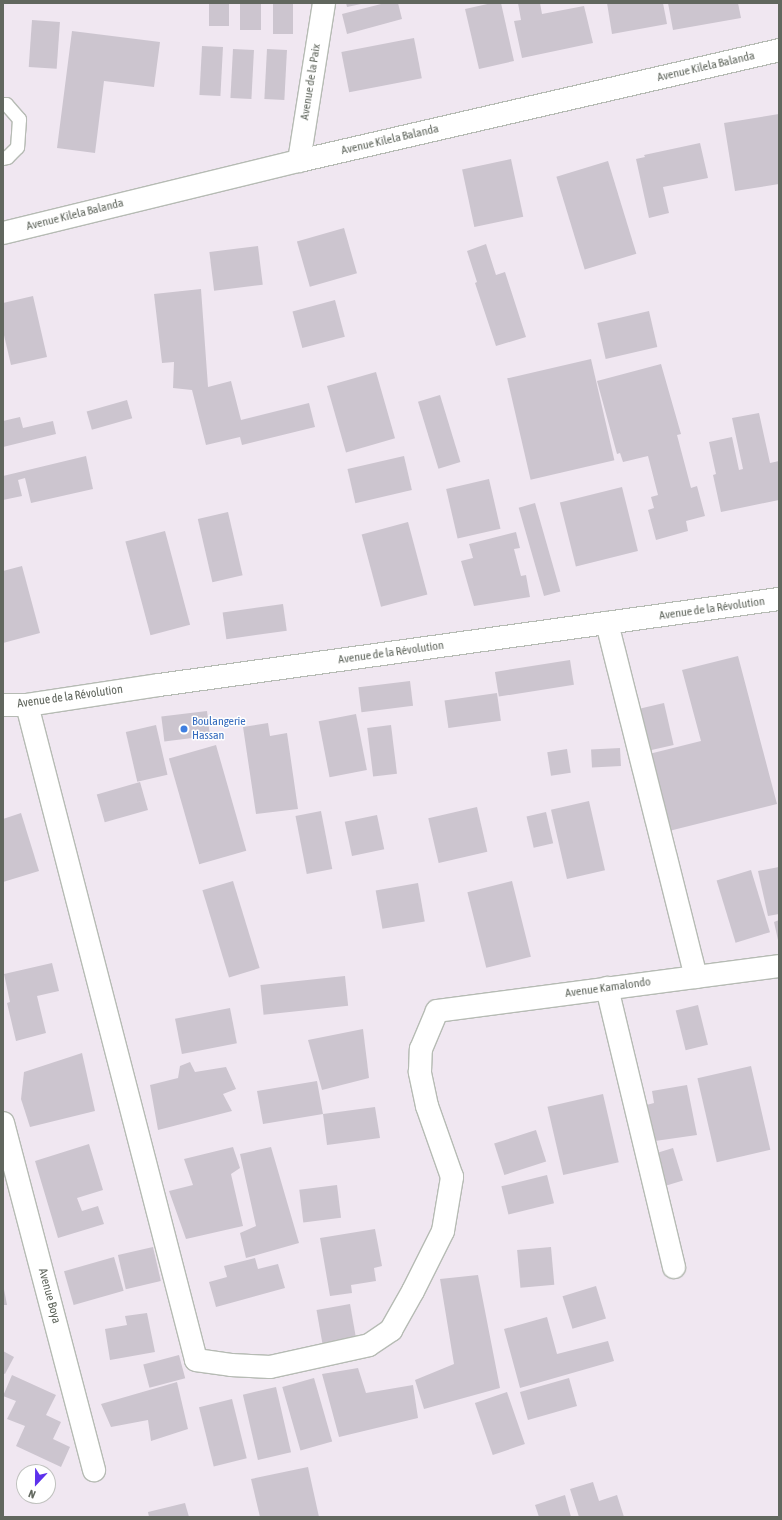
<!DOCTYPE html>
<meta charset="utf-8">
<style>
body{margin:0}
#map{position:relative;width:782px;height:1520px;overflow:hidden;background:#f0e7f1;font-family:"Asap Condensed",sans-serif}
div>[style]{position:absolute}
[style*='--x']{left:calc(var(--x)*1px);top:calc(var(--y)*1px);width:calc(var(--w)*1px);rotate:calc(var(--a)*1deg)}
.building>*{inset:0;background:#ccc5cf;transform-origin:0 0}
.roads{filter:drop-shadow(1px 0 #b6bbb4) drop-shadow(-1px 0 #b6bbb4) drop-shadow(0 1px #b6bbb4) drop-shadow(0 -1px #b6bbb4)}
.service>*{height:13px;margin:-6.5px;padding:0 6.5px;transform-origin:6.5px;border-radius:6.5px;background:#fff}
.minor>*{height:22px;margin:-11px;padding:0 11px;transform-origin:11px;border-radius:11px;background:#fff}
.tertiary>*{height:22px;margin:-11px;padding:0 11px;transform-origin:11px;border-radius:11px;background:#fff}
.secondary>*{height:22px;margin:-11px;padding:0 11px;transform-origin:11px;border-radius:11px;background:#fff}
.dots>*{width:11px;height:11px;translate:-50% -50%;box-sizing:border-box;border:2px solid #fff;border-radius:50%}
span{translate:-50% -50%;white-space:nowrap;text-align:center;line-height:1.15;-webkit-text-stroke:3px #fff;paint-order:stroke}
.street-label{font-size:12px;color:#61675e}
.shop-label{font-size:12px;color:#366cbe}
.left{translate:0 -50%;text-align:left}
.frame{position:absolute;inset:0;border:4px solid #61675e;pointer-events:none}
.north{position:absolute;left:16px;top:1464px;width:40px;height:40px;box-sizing:border-box;background:#fff;border:1px solid #c0c2bf;border-radius:50%;rotate:202deg;font-size:11px;font-weight:700;line-height:16px;text-align:center;color:#61675e}
.north::after{content:'';display:block;margin:auto;width:14px;height:18px;background:#5d31ec;clip-path:polygon(50% 0,100% 100%,50% 72%,0 100%)}
</style>
<div id="map">
<div class="building">
<i style="left:209px;top:3px;width:20px;height:23px"></i>
<i style="left:240px;top:3px;width:21px;height:27px"></i>
<i style="left:273px;top:3px;width:20px;height:31px"></i>
<i style="clip-path:polygon(346px 3px,361px 3px,361px 4px,347px 7px)"></i>
<i style="clip-path:polygon(385px 3px,398px 3px,402px 19px,347px 34px,342px 14px)"></i>
<i style="clip-path:polygon(492px 3px,501px 3px,514px 61px,479px 69px,465px 9px)"></i>
<i style="clip-path:polygon(518px 3px,540px 3px,542px 14px,584px 6px,593px 43px,522px 58px,514px 21px,521px 20px)"></i>
<i style="clip-path:polygon(607px 3px,663px 3px,667px 24px,612px 34px)"></i>
<i style="clip-path:polygon(668px 3px,738px 3px,741px 18px,673px 30px)"></i>
<i style="left:32px;top:20px;width:28px;height:47px;rotate:4deg"></i>
<i style="clip-path:polygon(72px 31px,160px 42px,154px 87px,104px 81px,95px 153px,57px 148px)"></i>
<i style="left:414px;top:38px;width:41px;height:74px;rotate:79deg"></i>
<i style="left:202px;top:46px;width:21px;height:49px;rotate:3deg"></i>
<i style="left:233px;top:49px;width:21px;height:49px;rotate:3deg"></i>
<i style="left:267px;top:49px;width:20px;height:50px;rotate:3deg"></i>
<i style="clip-path:polygon(779px 114px,779px 184px,735px 191px,724px 123px)"></i>
<i style="clip-path:polygon(700px 143px,708px 178px,663px 187px,669px 213px,649px 218px,636px 159px,645px 157px,644px 155px)"></i>
<i style="left:511px;top:159px;width:59px;height:50px;rotate:78deg"></i>
<i style="left:608px;top:161px;width:97px;height:54px;rotate:73deg"></i>
<i style="left:344px;top:228px;width:47px;height:49px;rotate:74deg"></i>
<i style="clip-path:polygon(486px 244px,496px 275px,505px 272px,526px 337px,496px 346px,475px 283px,477px 282px,467px 251px)"></i>
<i style="left:258px;top:246px;width:39px;height:49px;rotate:83deg"></i>
<i style="clip-path:polygon(201px 289px,208px 387px,231px 381px,241px 420px,309px 403px,315px 427px,242px 445px,240px 437px,206px 445px,192px 390px,173px 388px,174px 362px,162px 363px,154px 294px)"></i>
<i style="clip-path:polygon(33px 296px,47px 357px,11px 365px,3px 331px,3px 303px)"></i>
<i style="left:335px;top:300px;width:38px;height:44px;rotate:75deg"></i>
<i style="left:649px;top:311px;width:37px;height:53px;rotate:77deg"></i>
<i style="left:591px;top:359px;width:104px;height:86px;rotate:77deg"></i>
<i style="clip-path:polygon(661px 364px,681px 434px,677px 435px,691px 488px,697px 486px,705px 516px,686px 521px,688px 531px,656px 540px,648px 510px,654px 508px,651px 497px,658px 495px,648px 456px,623px 462px,620px 453px,617px 454px,597px 381px)"></i>
<i style="left:376px;top:372px;width:69px;height:51px;rotate:74deg"></i>
<i style="left:440px;top:395px;width:70px;height:23px;rotate:73deg"></i>
<i style="left:127px;top:400px;width:19px;height:42px;rotate:74deg"></i>
<i style="clip-path:polygon(759px 413px,770px 463px,779px 461px,779px 500px,721px 512px,713px 475px,716px 474px,709px 442px,732px 437px,739px 470px,743px 469px,732px 418px)"></i>
<i style="clip-path:polygon(20px 417px,23px 428px,53px 421px,56px 434px,3px 447px,3px 421px)"></i>
<i style="clip-path:polygon(86px 456px,93px 489px,31px 503px,25px 478px,18px 480px,22px 496px,3px 500px,3px 476px)"></i>
<i style="left:404px;top:456px;width:35px;height:58px;rotate:77deg"></i>
<i style="left:489px;top:479px;width:51px;height:44px;rotate:77deg"></i>
<i style="left:622px;top:487px;width:66px;height:64px;rotate:76deg"></i>
<i style="left:535px;top:503px;width:92px;height:17px;rotate:74deg"></i>
<i style="left:228px;top:512px;width:65px;height:31px;rotate:77deg"></i>
<i style="left:408px;top:522px;width:75px;height:48px;rotate:75deg"></i>
<i style="left:165px;top:531px;width:97px;height:41px;rotate:75deg"></i>
<i style="clip-path:polygon(516px 532px,520px 548px,514px 549px,521px 576px,526px 575px,530px 597px,474px 606px,461px 561px,473px 558px,469px 544px)"></i>
<i style="clip-path:polygon(22px 566px,40px 633px,3px 643px,3px 571px)"></i>
<i style="left:283px;top:604px;width:27px;height:61px;rotate:82deg"></i>
<i style="clip-path:polygon(738px 656px,777px 804px,669px 831px,649px 754px,701px 741px,682px 670px)"></i>
<i style="left:570px;top:660px;width:25px;height:76px;rotate:81deg"></i>
<i style="left:410px;top:681px;width:25px;height:52px;rotate:83deg"></i>
<i style="left:497px;top:693px;width:28px;height:53px;rotate:82deg"></i>
<i style="left:664px;top:703px;width:43px;height:33px;rotate:77deg"></i>
<i style="left:207px;top:711px;width:25px;height:46px;rotate:83deg"></i>
<i style="left:356px;top:714px;width:57px;height:38px;rotate:79deg"></i>
<i style="clip-path:polygon(268px 723px,270px 736px,287px 733px,298px 809px,256px 814px,243px 727px)"></i>
<i style="left:156px;top:725px;width:51px;height:31px;rotate:77deg"></i>
<i style="left:391px;top:725px;width:49px;height:24px;rotate:83deg"></i>
<i style="left:216px;top:745px;width:110px;height:49px;rotate:74deg"></i>
<i style="left:620px;top:748px;width:18px;height:29px;rotate:87deg"></i>
<i style="left:567px;top:749px;width:24px;height:20px;rotate:81deg"></i>
<i style="left:140px;top:782px;width:29px;height:45px;rotate:74deg"></i>
<i style="left:589px;top:801px;width:71px;height:39px;rotate:77deg"></i>
<i style="left:477px;top:807px;width:46px;height:50px;rotate:77deg"></i>
<i style="left:321px;top:811px;width:59px;height:26px;rotate:79deg"></i>
<i style="left:546px;top:812px;width:32px;height:20px;rotate:77deg"></i>
<i style="clip-path:polygon(21px 813px,39px 871px,3px 882px,3px 819px)"></i>
<i style="left:377px;top:815px;width:35px;height:33px;rotate:78deg"></i>
<i style="clip-path:polygon(779px 867px,779px 914px,768px 916px,758px 871px)"></i>
<i style="left:751px;top:870px;width:65px;height:36px;rotate:73deg"></i>
<i style="left:233px;top:881px;width:91px;height:32px;rotate:73deg"></i>
<i style="left:512px;top:881px;width:78px;height:46px;rotate:76deg"></i>
<i style="left:418px;top:883px;width:39px;height:43px;rotate:80deg"></i>
<i style="clip-path:polygon(779px 920px,779px 940px,778px 940px,774px 922px)"></i>
<i style="clip-path:polygon(52px 963px,59px 991px,37px 996px,46px 1033px,16px 1041px,7px 1003px,10px 1002px,4px 974px)"></i>
<i style="left:345px;top:976px;width:30px;height:85px;rotate:84deg"></i>
<i style="left:698px;top:1005px;width:41px;height:23px;rotate:76deg"></i>
<i style="left:230px;top:1008px;width:36px;height:56px;rotate:79deg"></i>
<i style="clip-path:polygon(363px 1029px,369px 1078px,322px 1090px,308px 1040px)"></i>
<i style="clip-path:polygon(82px 1053px,95px 1111px,30px 1127px,21px 1099px,24px 1072px)"></i>
<i style="clip-path:polygon(190px 1062px,195px 1072px,226px 1067px,236px 1089px,223px 1094px,232px 1111px,158px 1130px,150px 1085px,178px 1078px,180px 1066px)"></i>
<i style="left:751px;top:1066px;width:86px;height:55px;rotate:77deg"></i>
<i style="clip-path:polygon(317px 1081px,323px 1114px,375px 1107px,380px 1138px,327px 1145px,323px 1114px,263px 1124px,257px 1091px)"></i>
<i style="clip-path:polygon(687px 1085px,697px 1135px,648px 1142px,639px 1107px,654px 1103px,652px 1091px)"></i>
<i style="left:603px;top:1094px;width:70px;height:57px;rotate:77deg"></i>
<i style="left:536px;top:1130px;width:33px;height:44px;rotate:72deg"></i>
<i style="clip-path:polygon(89px 1144px,103px 1190px,77px 1198px,82px 1211px,98px 1206px,104px 1224px,58px 1238px,35px 1161px)"></i>
<i style="clip-path:polygon(233px 1147px,240px 1168px,231px 1174px,243px 1226px,186px 1239px,169px 1191px,193px 1185px,184px 1159px)"></i>
<i style="clip-path:polygon(271px 1147px,299px 1243px,246px 1258px,240px 1233px,256px 1226px,240px 1154px)"></i>
<i style="left:673px;top:1148px;width:34px;height:24px;rotate:73deg"></i>
<i style="left:547px;top:1175px;width:29px;height:47px;rotate:76deg"></i>
<i style="left:337px;top:1185px;width:33px;height:38px;rotate:83deg"></i>
<i style="clip-path:polygon(375px 1229px,382px 1266px,374px 1268px,376px 1281px,351px 1285px,352px 1293px,330px 1296px,320px 1238px)"></i>
<i style="left:153px;top:1247px;width:35px;height:36px;rotate:77deg"></i>
<i style="left:551px;top:1247px;width:38px;height:34px;rotate:85deg"></i>
<i style="left:114px;top:1257px;width:35px;height:52px;rotate:74deg"></i>
<i style="clip-path:polygon(255px 1258px,258px 1269px,278px 1264px,285px 1288px,216px 1307px,209px 1282px,227px 1277px,224px 1266px)"></i>
<i style="clip-path:polygon(478px 1275px,500px 1388px,424px 1409px,415px 1380px,454px 1364px,440px 1279px)"></i>
<i style="clip-path:polygon(3px 1284px,7px 1305px,3px 1305px)"></i>
<i style="left:596px;top:1286px;width:34px;height:35px;rotate:73deg"></i>
<i style="left:350px;top:1304px;width:34px;height:34px;rotate:80deg"></i>
<i style="clip-path:polygon(147px 1313px,155px 1352px,110px 1360px,105px 1329px,127px 1325px,125px 1316px)"></i>
<i style="clip-path:polygon(547px 1317px,557px 1354px,608px 1341px,614px 1361px,520px 1388px,504px 1329px)"></i>
<i style="clip-path:polygon(3px 1351px,14px 1357px,5px 1374px,3px 1373px)"></i>
<i style="left:179px;top:1355px;width:24px;height:37px;rotate:75deg"></i>
<i style="clip-path:polygon(358px 1368px,366px 1393px,413px 1385px,418px 1418px,339px 1437px,322px 1374px)"></i>
<i style="clip-path:polygon(12px 1375px,56px 1395px,46px 1415px,61px 1422px,53px 1439px,70px 1447px,61px 1467px,16px 1446px,25px 1426px,7px 1419px,16px 1401px,3px 1396px)"></i>
<i style="left:314px;top:1378px;width:66px;height:33px;rotate:74deg"></i>
<i style="left:569px;top:1378px;width:29px;height:51px;rotate:74deg"></i>
<i style="clip-path:polygon(177px 1382px,188px 1429px,151px 1441px,148px 1420px,111px 1427px,101px 1404px)"></i>
<i style="left:276px;top:1387px;width:67px;height:34px;rotate:77deg"></i>
<i style="left:507px;top:1392px;width:55px;height:34px;rotate:71deg"></i>
<i style="left:232px;top:1399px;width:61px;height:34px;rotate:76deg"></i>
<i style="clip-path:polygon(308px 1467px,319px 1517px,260px 1517px,251px 1479px)"></i>
<i style="clip-path:polygon(593px 1482px,599px 1501px,617px 1495px,624px 1517px,579px 1517px,570px 1489px)"></i>
<i style="clip-path:polygon(565px 1495px,571px 1517px,539px 1517px,535px 1505px)"></i>
<i style="clip-path:polygon(185px 1503px,189px 1517px,149px 1517px,148px 1512px)"></i>
</div>
<div class="roads">
<div class="service">
<i style="--x:3;--y:104;--w:3;--a:0"></i>
<i style="--x:6;--y:104;--w:20;--a:49"></i>
<i style="--x:19;--y:119;--w:28;--a:94"></i>
<i style="--x:17;--y:147;--w:14;--a:135"></i>
<i style="--x:7;--y:157;--w:4;--a:166"></i>
</div>
<div class="minor">
<i style="--x:299;--y:161;--w:160;--a:-81"></i>
<i style="--x:607;--y:623;--w:365;--a:75.9"></i>
<i style="--x:27;--y:705;--w:676;--a:75.53"></i>
<i style="--x:196;--y:1360;--w:35;--a:8"></i>
<i style="--x:231;--y:1365;--w:39;--a:3"></i>
<i style="--x:270;--y:1367;--w:101;--a:-12.5"></i>
<i style="--x:369;--y:1345;--w:27;--a:-34"></i>
<i style="--x:391;--y:1330;--w:45;--a:-60.6"></i>
<i style="--x:413;--y:1291;--w:67;--a:-63.4"></i>
<i style="--x:443;--y:1231;--w:55;--a:-80.5"></i>
<i style="--x:452;--y:1177;--w:75;--a:-109.4"></i>
<i style="--x:427;--y:1106;--w:35;--a:-102"></i>
<i style="--x:420;--y:1072;--w:23;--a:-88"></i>
<i style="--x:421;--y:1049;--w:41;--a:-67.2"></i>
<i style="--x:437;--y:1011;--w:345;--a:-7.5"></i>
<i style="--x:607;--y:988;--w:287;--a:76.5"></i>
<i style="--x:3;--y:1123;--w:359;--a:75.3"></i>
</div>
<div class="tertiary">
<i style="--x:3;--y:705;--w:24;--a:0"></i>
<i style="--x:27;--y:705;--w:134;--a:-8.6"></i>
<i style="--x:159;--y:685;--w:626;--a:-7.9"></i>
</div>
<div class="secondary">
<i style="--x:3;--y:233;--w:305;--a:-13.7"></i>
<i style="--x:299;--y:161;--w:493;--a:-13"></i>
</div>
</div>
<div class="dots">
<i style="left:184px;top:729px;background:#3f7fe0"></i>
</div>
<div class="street-label">
<span style="left:706px;top:67px;rotate:-13deg">Avenue Kilela Balanda</span>
<span style="left:311px;top:82px;rotate:-81deg">Avenue de la Paix</span>
<span style="left:390px;top:140px;rotate:-13deg">Avenue Kilela Balanda</span>
<span style="left:75px;top:215px;rotate:-14deg">Avenue Kilela Balanda</span>
<span style="left:712px;top:609px;rotate:-8deg">Avenue de la Révolution</span>
<span style="left:391px;top:653px;rotate:-8deg">Avenue de la Révolution</span>
<span style="left:70px;top:697px;rotate:-8deg">Avenue de la Révolution</span>
<span style="left:608px;top:988px;rotate:-8deg">Avenue Kamalondo</span>
<span style="left:49px;top:1296px;rotate:75deg">Avenue Boya</span>
</div>
<div class="shop-label">
<span class="left" style="left:192px;top:729px">Boulangerie<br>Hassan</span>
</div>
<div class="frame"></div>
<div class="north">N</div>
</div>
